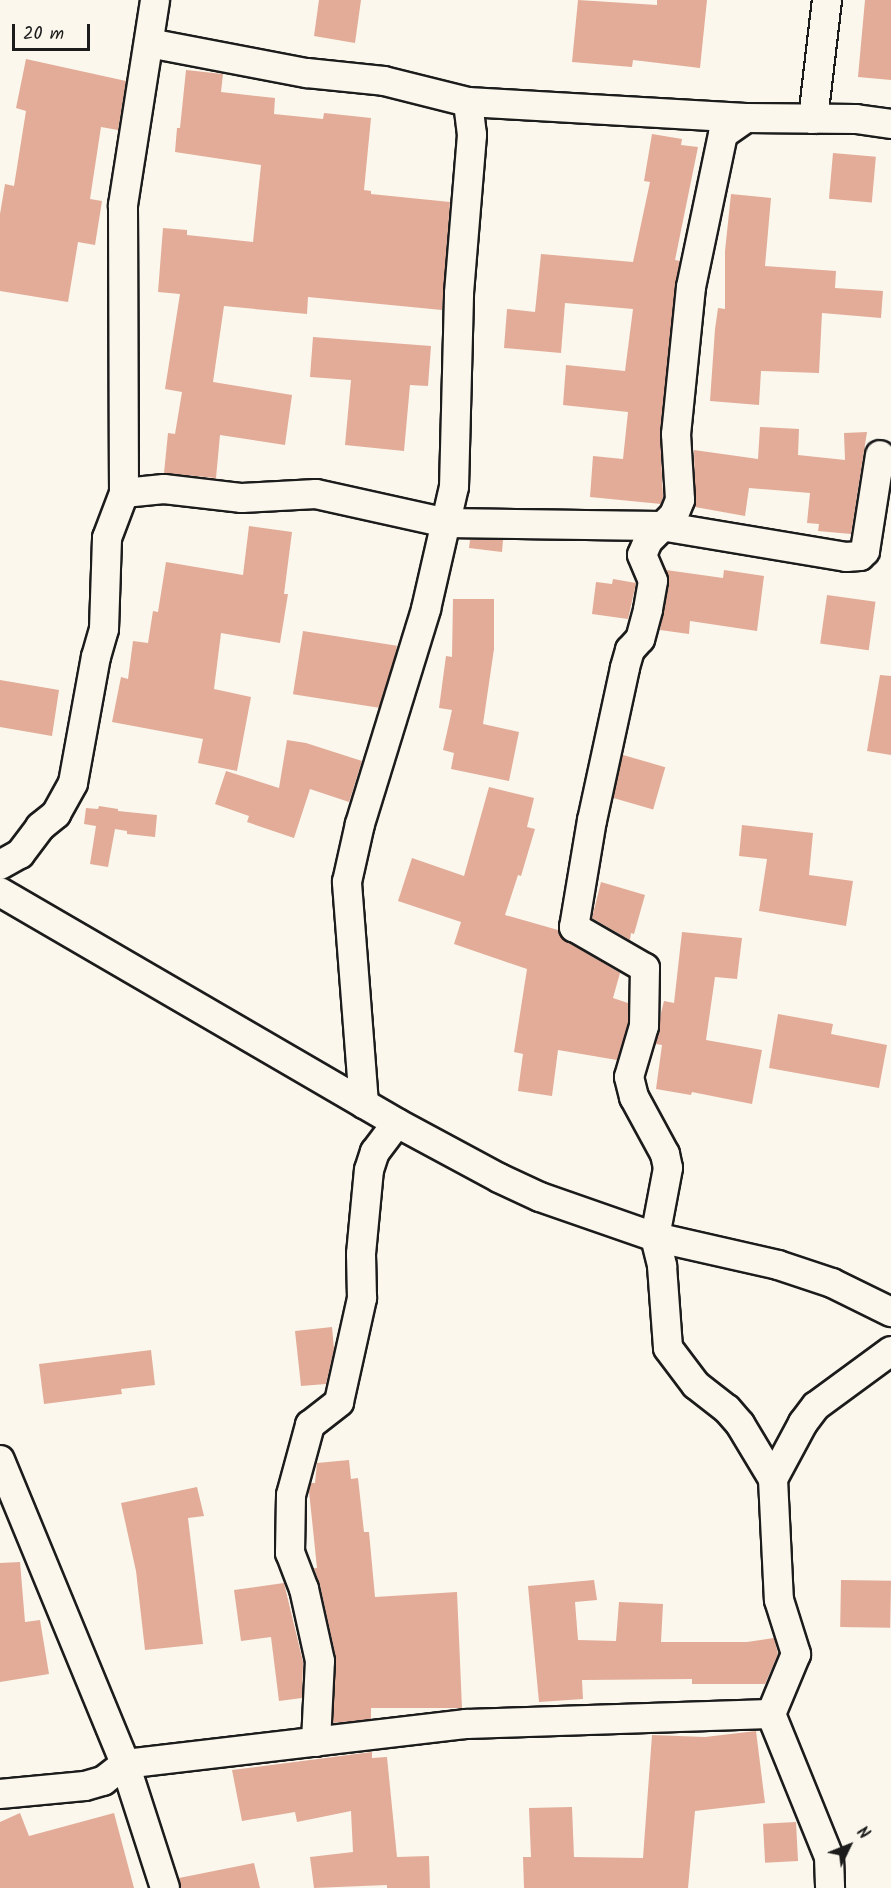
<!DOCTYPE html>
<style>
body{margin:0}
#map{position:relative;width:891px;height:1888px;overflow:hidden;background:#fbf7ec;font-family:Kalam,sans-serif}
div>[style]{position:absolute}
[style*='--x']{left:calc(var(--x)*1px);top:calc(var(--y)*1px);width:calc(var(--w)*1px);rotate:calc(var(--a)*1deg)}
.building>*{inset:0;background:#e2ac98;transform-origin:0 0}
.roads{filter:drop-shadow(2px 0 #1c1c1c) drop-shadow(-2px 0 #1c1c1c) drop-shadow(0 2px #1c1c1c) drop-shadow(0 -2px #1c1c1c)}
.street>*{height:28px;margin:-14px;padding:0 14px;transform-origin:14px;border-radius:14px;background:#fbf7ec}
span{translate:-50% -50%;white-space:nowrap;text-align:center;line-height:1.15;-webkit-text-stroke:5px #fbf7ec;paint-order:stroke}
.north{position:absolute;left:819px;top:1816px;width:60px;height:60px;-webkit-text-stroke:4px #fbf7ec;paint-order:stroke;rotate:47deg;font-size:16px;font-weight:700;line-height:24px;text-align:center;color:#1c1c1c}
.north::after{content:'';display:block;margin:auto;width:21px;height:27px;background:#1c1c1c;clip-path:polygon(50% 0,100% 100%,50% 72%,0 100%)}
.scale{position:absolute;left:12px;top:24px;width:78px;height:27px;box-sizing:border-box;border:3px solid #1c1c1c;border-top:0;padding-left:8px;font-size:18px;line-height:21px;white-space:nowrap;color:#1c1c1c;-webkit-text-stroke:4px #fbf7ec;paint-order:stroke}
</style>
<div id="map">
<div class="building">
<i style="clip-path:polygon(319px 0,361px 0,355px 43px,314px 36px)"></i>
<i style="clip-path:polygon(578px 0,657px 5px,657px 0,707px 0,700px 68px,633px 60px,632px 67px,572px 62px)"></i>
<i style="clip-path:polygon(865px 0,891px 0,891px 80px,858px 77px)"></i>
<i style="clip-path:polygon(26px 59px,126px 81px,118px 130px,101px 127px,90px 199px,102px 201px,95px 245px,78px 242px,68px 302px,0 291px,0 214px,5px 184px,14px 186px,26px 111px,16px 108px)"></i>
<i style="clip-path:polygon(186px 70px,223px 74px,221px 92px,275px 98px,274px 114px,323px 119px,324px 113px,371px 118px,364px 190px,371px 191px,371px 194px,450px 202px,442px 310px,308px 297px,307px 314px,224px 306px,213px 382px,292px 395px,285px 445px,220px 435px,216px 478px,164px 473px,168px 433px,175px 434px,182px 392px,165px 389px,180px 294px,158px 292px,163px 228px,187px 230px,187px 235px,253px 242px,261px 165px,175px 152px,177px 128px,180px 128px)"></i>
<i style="clip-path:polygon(652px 134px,682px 139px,681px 145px,698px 147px,675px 260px,680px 261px,675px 285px,660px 432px,663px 497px,661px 504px,590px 497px,593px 456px,623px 459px,628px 412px,563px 405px,566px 365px,625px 371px,633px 309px,565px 303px,561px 353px,504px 348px,507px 309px,535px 312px,541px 254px,633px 262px,650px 182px,644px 181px)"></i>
<i style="left:833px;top:153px;width:43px;height:46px;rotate:5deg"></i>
<i style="clip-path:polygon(731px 194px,771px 198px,765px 266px,836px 271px,835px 288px,883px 291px,881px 318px,822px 313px,819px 373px,761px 371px,759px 405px,710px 401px,715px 329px,718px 308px,725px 309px,725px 251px)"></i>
<i style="clip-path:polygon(313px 337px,431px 346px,428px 386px,410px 385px,404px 451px,345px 445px,351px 380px,310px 377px)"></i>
<i style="clip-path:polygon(760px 427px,799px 429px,798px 455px,845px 460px,844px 433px,867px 432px,851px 534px,818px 531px,819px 524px,807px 523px,810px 493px,749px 488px,745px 516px,695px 507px,694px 450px,758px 459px)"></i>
<i style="clip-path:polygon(249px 526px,292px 532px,284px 594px,288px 594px,280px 643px,221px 633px,214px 689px,251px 697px,237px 771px,198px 763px,203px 739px,112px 722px,121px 677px,128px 679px,133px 641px,148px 643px,153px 611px,158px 612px,166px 562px,243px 575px)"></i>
<i style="clip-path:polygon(470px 540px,503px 540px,502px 552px,469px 548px)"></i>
<i style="clip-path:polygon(666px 570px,723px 578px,724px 570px,764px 576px,757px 631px,690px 621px,689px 634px,660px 630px,669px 584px)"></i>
<i style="clip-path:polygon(613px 579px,636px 583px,628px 619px,592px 614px,596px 582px,612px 584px)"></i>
<i style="left:827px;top:595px;width:49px;height:49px;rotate:8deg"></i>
<i style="clip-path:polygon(453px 599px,494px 599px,494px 649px,483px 724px,519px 732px,509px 781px,451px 769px,454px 753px,443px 750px,452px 710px,439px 708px,446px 656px,452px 657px)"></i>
<i style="left:303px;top:631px;width:95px;height:64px;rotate:9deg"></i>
<i style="clip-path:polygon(880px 675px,891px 676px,891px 755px,867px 751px)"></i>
<i style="clip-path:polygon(0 680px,59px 690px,52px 736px,0 727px)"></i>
<i style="clip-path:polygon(287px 740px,306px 743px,362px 761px,349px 802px,310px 789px,294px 838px,247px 822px,249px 816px,215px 804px,226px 771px,279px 788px)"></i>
<i style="left:623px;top:755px;width:44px;height:44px;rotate:16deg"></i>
<i style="clip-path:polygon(489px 787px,534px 798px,527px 827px,535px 829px,521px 876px,518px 875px,505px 915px,558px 930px,566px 941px,620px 973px,613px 998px,628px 1003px,628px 1023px,617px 1060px,558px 1050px,552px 1096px,518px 1091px,523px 1054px,514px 1052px,527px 969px,454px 944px,461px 922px,398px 901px,412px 858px,464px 876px)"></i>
<i style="clip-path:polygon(99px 806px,118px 809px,118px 811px,157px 815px,155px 837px,127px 834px,127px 831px,115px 829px,108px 867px,90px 864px,96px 826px,84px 824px,86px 808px,98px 809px)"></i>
<i style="clip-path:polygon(742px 825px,813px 833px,809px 875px,853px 881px,846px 926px,759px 911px,767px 859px,739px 856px)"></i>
<i style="clip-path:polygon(601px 882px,645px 895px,634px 934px,631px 933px,630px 940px,592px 918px)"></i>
<i style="clip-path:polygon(682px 932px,742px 938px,737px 979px,715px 977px,706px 1040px,762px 1050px,752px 1104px,692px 1092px,691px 1095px,656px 1089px,662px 1045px,656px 1044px,661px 1013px,664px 1001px,674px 1003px)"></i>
<i style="clip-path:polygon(778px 1014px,833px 1024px,831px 1034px,887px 1045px,879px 1088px,769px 1068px)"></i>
<i style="clip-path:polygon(332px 1327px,334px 1349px,326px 1384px,301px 1386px,295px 1331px)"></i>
<i style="clip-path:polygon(151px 1350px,155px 1385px,121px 1389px,122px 1394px,44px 1404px,39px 1364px)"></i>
<i style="clip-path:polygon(349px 1460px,351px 1479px,358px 1478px,364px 1532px,369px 1532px,375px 1597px,457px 1592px,462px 1708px,371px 1708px,371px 1719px,333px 1723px,336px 1658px,320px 1585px,314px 1568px,317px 1568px,309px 1491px,311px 1483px,315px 1483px,317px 1463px)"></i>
<i style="clip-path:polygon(197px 1487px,204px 1516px,188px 1518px,203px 1644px,145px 1650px,136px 1571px,121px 1503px)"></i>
<i style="clip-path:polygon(20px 1562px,25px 1622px,40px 1620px,49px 1674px,0 1682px,0 1563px)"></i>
<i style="clip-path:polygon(594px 1580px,597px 1600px,575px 1602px,578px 1640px,616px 1641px,619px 1602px,663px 1604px,661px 1642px,747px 1642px,774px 1638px,778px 1654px,765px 1684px,692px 1684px,692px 1679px,582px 1680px,583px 1699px,539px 1702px,528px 1586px)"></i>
<i style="left:841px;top:1580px;width:50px;height:47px;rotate:1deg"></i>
<i style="clip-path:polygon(284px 1583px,303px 1662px,302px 1698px,279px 1701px,271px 1637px,241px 1641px,234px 1590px)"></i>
<i style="clip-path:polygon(756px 1731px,765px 1803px,695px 1811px,688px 1888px,524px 1888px,523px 1857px,531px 1857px,529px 1808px,572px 1807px,574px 1857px,643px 1858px,652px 1735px,705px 1737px)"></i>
<i style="clip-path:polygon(372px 1752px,372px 1758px,387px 1757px,397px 1857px,429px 1856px,430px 1888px,387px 1888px,387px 1885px,314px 1888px,310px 1857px,353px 1852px,351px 1811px,297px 1822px,295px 1812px,242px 1821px,232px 1770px)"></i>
<i style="clip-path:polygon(20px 1813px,29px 1836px,114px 1813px,134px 1888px,0 1888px,0 1822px)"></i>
<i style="left:796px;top:1822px;width:39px;height:33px;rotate:87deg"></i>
<i style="clip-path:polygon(254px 1863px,260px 1888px,181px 1888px,179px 1878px)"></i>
</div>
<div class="roads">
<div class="street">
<i style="--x:149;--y:43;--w:161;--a:10.8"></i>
<i style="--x:307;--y:73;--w:77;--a:5.9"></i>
<i style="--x:384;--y:81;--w:87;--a:14"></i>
<i style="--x:468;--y:102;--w:278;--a:3.3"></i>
<i style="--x:746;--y:118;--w:110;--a:0.5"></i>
<i style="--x:856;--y:119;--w:35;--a:8"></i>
<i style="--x:746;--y:118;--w:28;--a:145"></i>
<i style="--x:723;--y:134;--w:156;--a:101.8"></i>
<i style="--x:691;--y:287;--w:148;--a:95.8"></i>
<i style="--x:676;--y:434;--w:66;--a:86.5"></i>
<i style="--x:680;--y:500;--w:16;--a:112"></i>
<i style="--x:674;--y:515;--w:37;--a:135"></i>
<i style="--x:648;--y:541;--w:15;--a:113"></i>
<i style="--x:642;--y:555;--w:28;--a:67"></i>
<i style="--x:653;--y:581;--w:29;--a:100"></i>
<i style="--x:648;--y:610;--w:30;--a:105"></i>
<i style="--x:640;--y:639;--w:15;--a:132"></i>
<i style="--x:630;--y:650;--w:19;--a:106"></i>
<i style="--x:625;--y:668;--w:156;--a:102.2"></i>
<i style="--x:592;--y:820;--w:109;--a:99.5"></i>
<i style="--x:574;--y:927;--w:82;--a:30"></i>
<i style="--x:645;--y:968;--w:58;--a:91"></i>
<i style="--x:644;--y:1026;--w:53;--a:106.4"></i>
<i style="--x:629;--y:1077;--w:21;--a:76"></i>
<i style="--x:634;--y:1097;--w:65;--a:61.5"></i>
<i style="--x:665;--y:1154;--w:14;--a:78"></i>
<i style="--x:668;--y:1168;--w:70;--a:100.7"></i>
<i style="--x:655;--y:1237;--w:30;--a:76"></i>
<i style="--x:662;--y:1266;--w:82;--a:85.8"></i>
<i style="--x:668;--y:1348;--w:46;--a:52.9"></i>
<i style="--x:696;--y:1385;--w:39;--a:38"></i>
<i style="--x:727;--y:1409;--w:20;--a:49"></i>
<i style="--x:740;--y:1424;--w:64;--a:59"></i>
<i style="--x:773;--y:1479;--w:121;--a:87.2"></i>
<i style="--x:779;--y:1600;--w:57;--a:72.5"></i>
<i style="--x:796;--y:1654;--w:65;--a:112.6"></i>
<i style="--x:771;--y:1714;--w:154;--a:67.9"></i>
<i style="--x:829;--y:1857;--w:31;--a:88"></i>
<i style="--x:813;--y:119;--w:120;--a:-83.3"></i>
<i style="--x:124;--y:493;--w:40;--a:-5.7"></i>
<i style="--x:164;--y:489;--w:79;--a:6.6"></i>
<i style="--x:242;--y:498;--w:74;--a:-3.1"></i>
<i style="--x:316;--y:494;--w:134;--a:12.5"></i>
<i style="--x:447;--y:523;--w:214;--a:0.8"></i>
<i style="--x:661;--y:526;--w:188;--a:9.5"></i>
<i style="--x:846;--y:557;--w:14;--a:-4"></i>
<i style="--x:860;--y:556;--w:7;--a:-45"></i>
<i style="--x:865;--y:551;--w:97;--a:-81.1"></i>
<i style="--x:0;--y:865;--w:23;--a:-29"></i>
<i style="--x:20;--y:854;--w:34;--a:-53"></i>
<i style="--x:40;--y:827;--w:21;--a:-39"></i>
<i style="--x:56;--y:814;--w:35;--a:-61"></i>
<i style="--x:73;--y:783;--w:128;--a:-79.7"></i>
<i style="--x:96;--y:657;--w:29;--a:-74"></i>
<i style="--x:104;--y:629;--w:91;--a:-88.1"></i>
<i style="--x:107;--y:538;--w:48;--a:-69.3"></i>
<i style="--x:124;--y:493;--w:288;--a:-90.2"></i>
<i style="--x:123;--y:205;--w:207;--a:-81.1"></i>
<i style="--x:0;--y:892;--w:459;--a:30.2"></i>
<i style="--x:397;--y:1123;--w:116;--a:28.3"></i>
<i style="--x:499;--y:1178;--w:45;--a:24.9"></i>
<i style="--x:540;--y:1197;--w:122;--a:19.2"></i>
<i style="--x:655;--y:1237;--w:126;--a:12.8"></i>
<i style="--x:778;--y:1265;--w:57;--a:18.4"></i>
<i style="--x:832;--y:1283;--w:66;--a:26.2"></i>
<i style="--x:364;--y:1104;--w:223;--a:-94.4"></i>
<i style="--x:347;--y:882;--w:59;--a:-77.4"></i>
<i style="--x:360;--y:824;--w:225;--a:-72.9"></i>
<i style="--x:426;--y:609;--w:125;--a:-77.1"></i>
<i style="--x:454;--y:487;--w:194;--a:-88.5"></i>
<i style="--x:459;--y:293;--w:159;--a:-85.3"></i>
<i style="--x:472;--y:135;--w:33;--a:-97"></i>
<i style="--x:0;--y:1460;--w:329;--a:67.6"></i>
<i style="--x:125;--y:1764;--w:130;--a:72.1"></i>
<i style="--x:773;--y:1479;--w:64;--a:-61.8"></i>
<i style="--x:803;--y:1423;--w:21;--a:-53"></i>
<i style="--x:816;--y:1406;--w:93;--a:-36.3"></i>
<i style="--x:316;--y:1742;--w:81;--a:-87.2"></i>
<i style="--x:320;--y:1661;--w:74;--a:-102.5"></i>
<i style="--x:304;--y:1589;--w:39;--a:-111"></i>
<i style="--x:290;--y:1553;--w:58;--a:-89"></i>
<i style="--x:291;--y:1495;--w:73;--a:-74.8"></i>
<i style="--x:310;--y:1425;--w:37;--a:-38"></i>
<i style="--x:339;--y:1402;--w:107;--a:-77.5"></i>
<i style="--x:362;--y:1298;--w:44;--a:-91.3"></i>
<i style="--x:361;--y:1254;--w:84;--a:-84.6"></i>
<i style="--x:369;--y:1170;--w:19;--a:-72"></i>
<i style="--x:375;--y:1152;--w:36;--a:-53"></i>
<i style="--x:0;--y:1794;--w:85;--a:-5.4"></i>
<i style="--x:85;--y:1786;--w:19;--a:-16"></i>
<i style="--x:103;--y:1781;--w:28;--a:-38"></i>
<i style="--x:125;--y:1764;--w:343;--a:-6.7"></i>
<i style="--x:466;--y:1724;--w:305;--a:-1.9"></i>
</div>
</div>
<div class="north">N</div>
<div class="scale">20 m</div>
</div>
